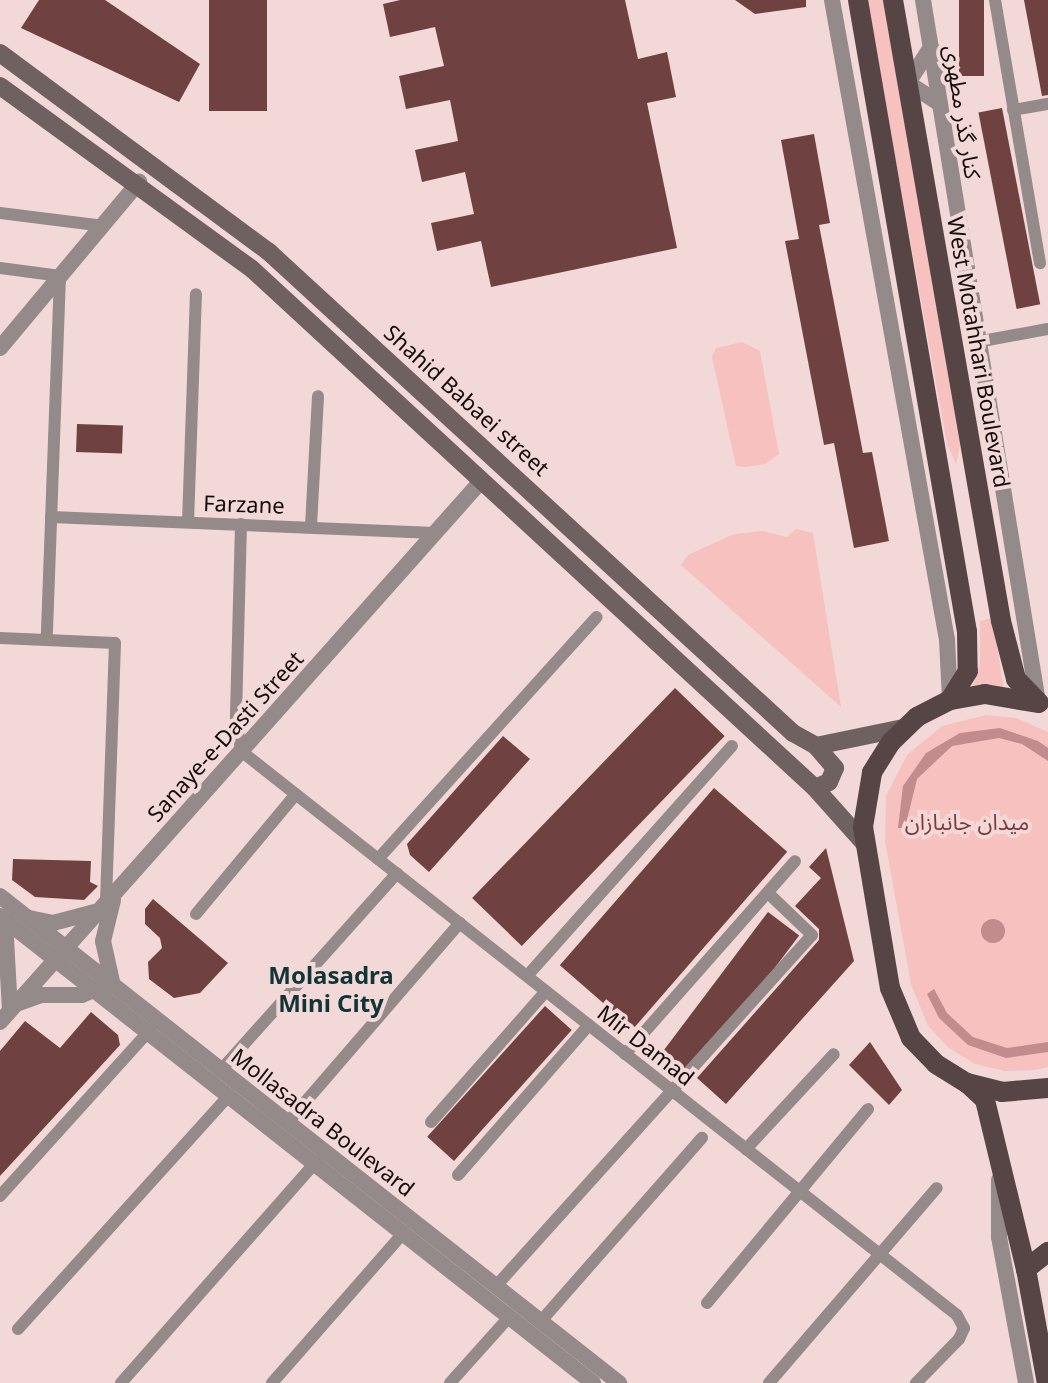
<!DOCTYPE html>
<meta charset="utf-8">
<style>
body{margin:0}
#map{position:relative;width:1048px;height:1383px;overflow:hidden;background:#f2d8d7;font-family:"Noto Sans","Noto Sans Arabic",sans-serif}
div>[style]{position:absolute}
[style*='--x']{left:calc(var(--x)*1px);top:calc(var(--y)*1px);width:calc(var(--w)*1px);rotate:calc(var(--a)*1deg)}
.green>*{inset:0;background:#f7c1c0}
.water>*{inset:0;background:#c18c8b}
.round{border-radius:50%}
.building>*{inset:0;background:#6f4141;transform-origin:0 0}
.minor>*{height:12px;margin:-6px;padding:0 6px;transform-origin:6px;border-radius:6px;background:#948a89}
.tertiary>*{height:16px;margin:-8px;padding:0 8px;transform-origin:8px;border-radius:8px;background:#948a89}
.secondary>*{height:18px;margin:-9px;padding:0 9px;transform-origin:9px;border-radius:9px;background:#706161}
.primary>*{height:20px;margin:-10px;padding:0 10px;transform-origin:10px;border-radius:10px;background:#574545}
span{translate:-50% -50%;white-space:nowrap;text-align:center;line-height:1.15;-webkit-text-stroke:8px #f2d8d7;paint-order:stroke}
.street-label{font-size:22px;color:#140c0b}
.park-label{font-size:22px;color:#7d393b}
.neighbourhood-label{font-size:24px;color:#113436;font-weight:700}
</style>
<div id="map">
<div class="green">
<i style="clip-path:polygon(867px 0,884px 0,960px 445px,956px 464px,947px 444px)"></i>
<i style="clip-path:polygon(742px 342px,760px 351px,779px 454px,765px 464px,746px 467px,736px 466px,712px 357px,716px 348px)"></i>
<i style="clip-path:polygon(796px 529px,813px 533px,841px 707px,681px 565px,688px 555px,734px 534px,763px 531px,787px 537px)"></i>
<i style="clip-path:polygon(992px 618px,1004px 689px,972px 688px,980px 665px,980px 621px)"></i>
<i style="clip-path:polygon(986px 715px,1016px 718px,1048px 732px,1048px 1067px,1035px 1070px,1005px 1071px,975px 1064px,949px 1048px,928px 1026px,911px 984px,885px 841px,886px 796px,907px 755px,942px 726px)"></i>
</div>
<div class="water">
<i style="clip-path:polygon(1000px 728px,1038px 741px,1048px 748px,1048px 761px,1022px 744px,999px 738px,952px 746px,917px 779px,905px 828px,898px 828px,903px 786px,926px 753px,960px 733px)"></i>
<i class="round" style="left:981px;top:919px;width:24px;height:24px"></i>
<i style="clip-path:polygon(934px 989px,947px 1013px,973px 1037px,1007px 1048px,1048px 1042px,1048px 1052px,1006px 1058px,968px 1045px,939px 1018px,927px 994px)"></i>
</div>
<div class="building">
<i style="clip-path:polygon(39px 0,105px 0,200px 64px,179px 102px,21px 28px)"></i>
<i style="left:209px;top:0;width:58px;height:111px"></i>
<i style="clip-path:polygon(400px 0,625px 0,638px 59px,667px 52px,676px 97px,647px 103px,677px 248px,491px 287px,481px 241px,437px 251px,431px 223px,474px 214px,465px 172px,422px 182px,415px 150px,458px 141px,450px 100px,406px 109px,399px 76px,444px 66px,435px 27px,390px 37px,383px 4px)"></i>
<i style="clip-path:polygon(735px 0,806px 0,806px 7px,755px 14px)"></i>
<i style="left:959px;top:0;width:25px;height:76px"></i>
<i style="clip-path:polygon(1024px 0,1048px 0,1048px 95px,1042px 96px)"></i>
<i style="left:1002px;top:108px;width:200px;height:24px;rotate:79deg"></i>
<i style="clip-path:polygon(814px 134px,830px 223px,819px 225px,863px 453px,872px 452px,889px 541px,854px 548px,834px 443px,824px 445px,785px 241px,799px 239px,781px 140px)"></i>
<i style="left:77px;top:424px;width:46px;height:28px;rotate:2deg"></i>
<i style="left:675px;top:688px;width:69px;height:292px;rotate:44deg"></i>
<i style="clip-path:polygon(503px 736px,530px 759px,429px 872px,410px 855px,407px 844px)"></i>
<i style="left:714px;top:788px;width:97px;height:235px;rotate:41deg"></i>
<i style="clip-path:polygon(826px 848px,854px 961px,726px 1104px,697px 1078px,819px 940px,819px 929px,795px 906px,821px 878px,809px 867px)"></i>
<i style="clip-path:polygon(13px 859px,91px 861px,90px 882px,98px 886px,84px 900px,35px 897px,12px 880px)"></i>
<i style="clip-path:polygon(153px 899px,228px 963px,200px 993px,174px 998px,149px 979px,148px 962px,162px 948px,160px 938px,145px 924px,145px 909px)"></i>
<i style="left:768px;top:912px;width:39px;height:175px;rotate:37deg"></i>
<i style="left:545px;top:1006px;width:36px;height:176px;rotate:42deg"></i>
<i style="clip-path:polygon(91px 1012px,118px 1035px,120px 1045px,0 1176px,0 1051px,25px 1021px,60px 1048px)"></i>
<i style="clip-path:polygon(870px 1042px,902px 1090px,889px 1105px,849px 1065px)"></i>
</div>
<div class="minor">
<i style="--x:995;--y:0;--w:267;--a:80.3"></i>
<i style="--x:1013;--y:110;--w:36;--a:-10"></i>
<i style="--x:0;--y:213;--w:105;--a:7.1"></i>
<i style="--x:0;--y:268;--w:61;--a:7.6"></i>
<i style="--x:60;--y:276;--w:363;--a:92.1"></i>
<i style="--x:977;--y:342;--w:72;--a:-10.4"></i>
<i style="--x:51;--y:517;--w:384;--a:2.4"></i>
<i style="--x:188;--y:522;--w:228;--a:-88"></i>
<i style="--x:241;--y:524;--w:195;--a:91.5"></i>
<i style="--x:236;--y:719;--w:32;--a:81"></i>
<i style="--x:241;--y:751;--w:911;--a:38.23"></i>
<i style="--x:957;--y:1315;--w:15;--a:62"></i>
<i style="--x:964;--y:1328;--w:12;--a:114"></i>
<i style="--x:959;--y:1339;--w:62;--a:134.3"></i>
<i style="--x:311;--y:526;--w:130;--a:-86.9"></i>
<i style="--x:0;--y:638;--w:115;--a:2.5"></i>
<i style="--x:115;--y:643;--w:260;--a:92"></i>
<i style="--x:378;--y:859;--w:326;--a:-47.9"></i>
<i style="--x:196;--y:914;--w:156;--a:-50.2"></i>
<i style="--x:527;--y:976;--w:308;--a:-48.3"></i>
<i style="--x:625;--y:1054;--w:257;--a:-48.6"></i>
<i style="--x:221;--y:1070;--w:264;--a:-48.2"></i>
<i style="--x:288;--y:1122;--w:263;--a:-49.2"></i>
<i style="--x:431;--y:1122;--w:174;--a:-48.7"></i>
<i style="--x:746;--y:1149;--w:129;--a:-47.2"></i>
<i style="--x:458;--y:1175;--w:199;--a:-48.9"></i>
<i style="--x:0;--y:1196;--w:224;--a:-47.9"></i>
<i style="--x:496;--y:1286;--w:472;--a:-48"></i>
<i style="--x:812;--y:935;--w:61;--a:-136.3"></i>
<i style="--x:707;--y:1303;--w:252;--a:-50.3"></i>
<i style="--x:541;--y:1321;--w:244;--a:-48.7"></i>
<i style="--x:18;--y:1329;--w:316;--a:-47.9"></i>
<i style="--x:121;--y:1383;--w:296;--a:-48.6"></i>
<i style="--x:272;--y:1383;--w:201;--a:-48.8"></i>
<i style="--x:450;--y:1383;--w:89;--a:-48.2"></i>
<i style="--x:769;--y:1383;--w:257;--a:-49.3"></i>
</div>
<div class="tertiary">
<i style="--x:832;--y:0;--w:650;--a:79.81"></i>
<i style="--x:947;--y:640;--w:60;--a:87.1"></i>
<i style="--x:923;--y:0;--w:711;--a:80.7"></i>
<i style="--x:931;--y:47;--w:43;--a:122.6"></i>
<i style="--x:908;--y:83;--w:38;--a:33"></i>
<i style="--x:0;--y:348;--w:217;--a:-50.1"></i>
<i style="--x:0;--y:896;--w:788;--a:38.19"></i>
<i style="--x:113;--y:900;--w:42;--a:103.7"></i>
<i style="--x:103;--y:941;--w:46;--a:77.5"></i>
<i style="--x:0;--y:916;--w:755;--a:38.22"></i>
<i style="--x:29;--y:918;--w:25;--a:12"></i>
<i style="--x:53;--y:923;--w:43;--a:-14.7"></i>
<i style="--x:5;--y:921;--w:89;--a:86.8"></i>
<i style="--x:19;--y:1003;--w:23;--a:-20"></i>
<i style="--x:41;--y:995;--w:41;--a:0"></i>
<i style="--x:82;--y:995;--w:17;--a:-24"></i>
<i style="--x:0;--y:1022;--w:725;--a:-48.35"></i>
<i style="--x:999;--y:1180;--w:57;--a:90"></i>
<i style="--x:999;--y:1237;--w:148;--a:79.5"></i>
</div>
<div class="secondary">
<i style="--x:0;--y:53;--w:335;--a:36.5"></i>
<i style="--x:269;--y:252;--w:711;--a:42.55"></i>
<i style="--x:793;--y:733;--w:26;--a:29"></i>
<i style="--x:816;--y:746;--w:89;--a:-11.7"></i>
<i style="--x:0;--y:86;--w:311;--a:36"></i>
<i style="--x:252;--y:269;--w:766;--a:42.67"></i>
<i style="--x:815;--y:788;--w:75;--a:48.2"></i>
<i style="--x:815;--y:788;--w:15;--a:-23"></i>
<i style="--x:829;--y:782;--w:15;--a:-67"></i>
<i style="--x:835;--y:768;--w:29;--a:-131"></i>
</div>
<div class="primary">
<i style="--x:858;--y:0;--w:641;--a:80.21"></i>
<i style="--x:967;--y:632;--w:39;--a:89"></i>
<i style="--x:968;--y:671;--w:34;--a:122"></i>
<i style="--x:893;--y:0;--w:630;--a:80.13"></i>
<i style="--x:1001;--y:621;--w:60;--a:75.5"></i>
<i style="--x:1016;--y:679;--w:33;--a:46"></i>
<i style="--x:1038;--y:703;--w:54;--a:-170.4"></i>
<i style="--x:985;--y:694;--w:36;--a:170"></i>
<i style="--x:950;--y:700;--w:37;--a:153"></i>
<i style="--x:917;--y:717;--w:36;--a:136"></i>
<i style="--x:891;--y:742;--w:36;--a:122"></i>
<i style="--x:872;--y:773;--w:55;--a:99.5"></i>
<i style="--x:863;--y:827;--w:163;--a:80.5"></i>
<i style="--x:890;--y:988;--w:54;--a:67.2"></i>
<i style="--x:911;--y:1038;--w:36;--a:46"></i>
<i style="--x:936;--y:1064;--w:36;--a:32"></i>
<i style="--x:967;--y:1083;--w:36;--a:14"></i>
<i style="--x:1002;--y:1092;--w:46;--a:-5"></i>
<i style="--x:967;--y:1083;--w:25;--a:43"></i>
<i style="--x:985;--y:1100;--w:174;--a:76.4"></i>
<i style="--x:1026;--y:1269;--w:116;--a:79.6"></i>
<i style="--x:1026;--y:1269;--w:28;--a:-38"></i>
</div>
<div class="street-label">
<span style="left:963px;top:112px;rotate:81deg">کنار گذر مطهری</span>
<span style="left:979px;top:352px;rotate:80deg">West Motahhari Boulevard</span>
<span style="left:467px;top:400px;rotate:42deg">Shahid Babaei street</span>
<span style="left:244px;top:504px;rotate:2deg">Farzane</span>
<span style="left:225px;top:736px;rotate:-48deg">Sanaye-e-Dasti Street</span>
<span style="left:646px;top:1045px;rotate:38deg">Mir Damad</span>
<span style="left:323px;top:1122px;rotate:38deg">Mollasadra Boulevard</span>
</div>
<div class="park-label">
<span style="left:967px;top:822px">میدان جانبازان</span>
</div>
<div class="neighbourhood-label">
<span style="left:331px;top:989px">Molasadra<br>Mini City</span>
</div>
</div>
